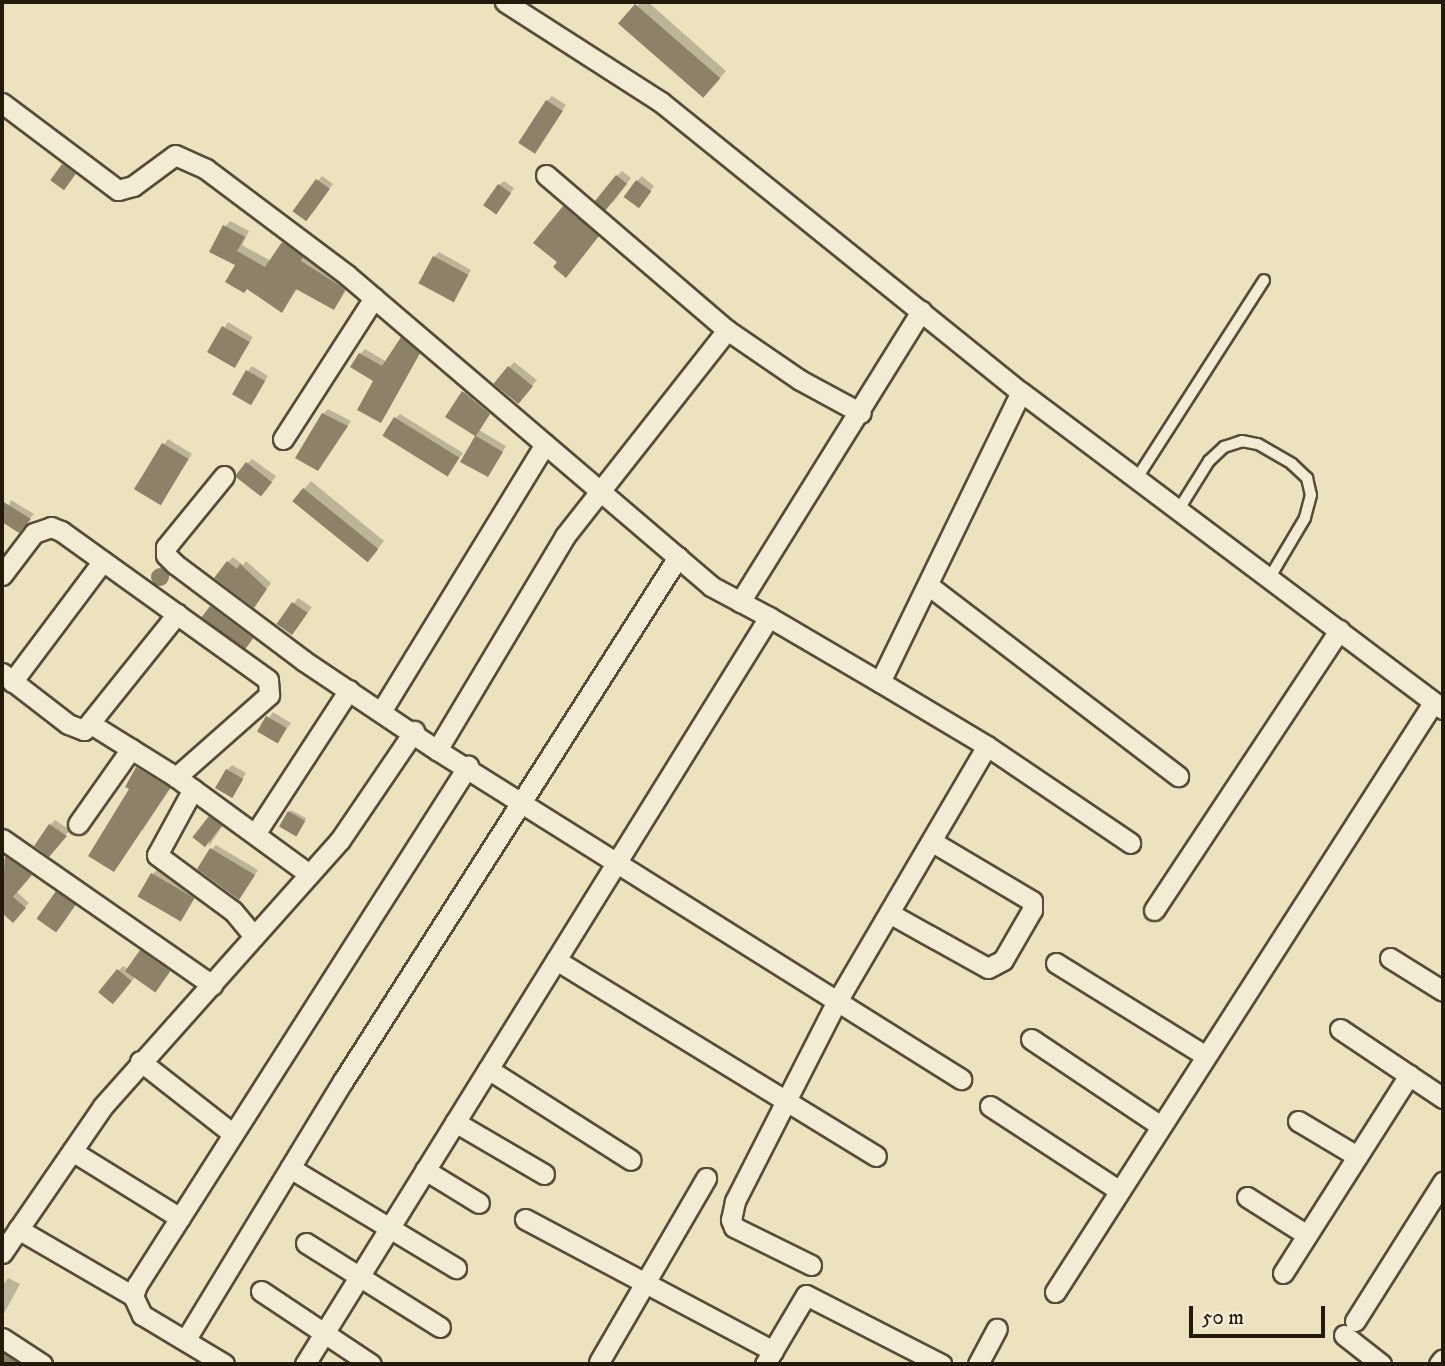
<!DOCTYPE html>
<style>
body{margin:0}
#map{position:relative;width:1445px;height:1366px;overflow:hidden;background:#ede2be;font-family:"IM FELL DW Pica",serif}
div>[style]{position:absolute}
[style*='--x']{left:calc(var(--x)*1px);top:calc(var(--y)*1px);width:calc(var(--w)*1px);rotate:calc(var(--a)*1deg)}
.shadow>*{inset:0;background:#0003;transform-origin:0 0}
.building>*{inset:0;background:#8d8268;transform-origin:0 0}
.round{border-radius:50%}
.roads{filter:drop-shadow(2px 0 #564c38) drop-shadow(-2px 0 #564c38) drop-shadow(0 2px #564c38) drop-shadow(0 -2px #564c38)}
.service>*{height:10px;margin:-5px;padding:0 5px;transform-origin:5px;border-radius:5px;background:#f3ecd5}
.minor>*{height:19px;margin:-9.5px;padding:0 9.5px;transform-origin:9.5px;border-radius:9.5px;background:#f3ecd5}
span{translate:-50% -50%;white-space:nowrap;text-align:center;line-height:1.15;-webkit-text-stroke:6px #f3ecd5;paint-order:stroke}
.frame{position:absolute;inset:0;border:4px solid #241a0b;pointer-events:none}
.scale{position:absolute;left:1189px;top:1306px;width:136px;height:32px;box-sizing:border-box;border:4px solid #241a0b;border-top:0;padding-left:9px;font-size:21px;line-height:24px;white-space:nowrap;color:#241a0b;-webkit-text-stroke:5px #f3ecd5;paint-order:stroke}
</style>
<div id="map">
<div class="shadow">
<i style="clip-path:polygon(641px 2px,648px 2px,726px 71px,710px 89px,621px 24px)"></i>
<i style="clip-path:polygon(552px 96px,566px 105px,534px 152px,547px 101px)"></i>
<i style="clip-path:polygon(66px 163px,76px 171px,66px 186px,54px 180px)"></i>
<i style="clip-path:polygon(622px 171px,631px 178px,612px 204px,617px 176px)"></i>
<i style="clip-path:polygon(322px 176px,333px 184px,312px 214px,318px 181px)"></i>
<i style="clip-path:polygon(642px 176px,654px 186px,643px 201px,637px 181px)"></i>
<i style="clip-path:polygon(504px 181px,514px 188px,500px 208px,499px 185px)"></i>
<i style="left:569px;top:202px;width:44px;height:52px;rotate:41deg"></i>
<i style="clip-path:polygon(230px 221px,249px 231px,242px 245px,271px 261px,289px 237px,350px 284px,339px 302px,333px 308px,298px 288px,282px 311px,237px 265px,225px 227px)"></i>
<i style="clip-path:polygon(439px 252px,471px 270px,452px 301px,434px 257px)"></i>
<i style="left:228px;top:322px;width:29px;height:35px;rotate:31deg"></i>
<i style="clip-path:polygon(407px 334px,423px 348px,385px 416px,375px 380px,360px 354px,365px 349px,387px 362px)"></i>
<i style="clip-path:polygon(514px 362px,537px 380px,522px 398px,496px 383px)"></i>
<i style="clip-path:polygon(252px 366px,268px 376px,255px 398px,248px 371px)"></i>
<i style="clip-path:polygon(468px 387px,494px 408px,479px 430px,506px 446px,488px 475px,463px 461px,477px 435px,448px 416px)"></i>
<i style="clip-path:polygon(328px 409px,351px 421px,318px 469px,323px 414px)"></i>
<i style="clip-path:polygon(400px 414px,463px 453px,448px 474px,396px 418px)"></i>
<i style="clip-path:polygon(168px 439px,192px 454px,162px 498px,134px 488px)"></i>
<i style="clip-path:polygon(252px 459px,276px 476px,266px 490px,247px 464px)"></i>
<i style="clip-path:polygon(311px 481px,384px 541px,374px 553px,304px 489px)"></i>
<i style="clip-path:polygon(11px 500px,34px 514px,18px 531px,2px 520px)"></i>
<i style="clip-path:polygon(233px 557px,243px 565px,246px 561px,271px 583px,258px 601px,228px 562px)"></i>
<i style="left:165px;top:562px;width:12px;height:21px;rotate:42deg"></i>
<i style="clip-path:polygon(298px 598px,312px 607px,296px 629px,278px 624px)"></i>
<i style="left:216px;top:602px;width:51px;height:19px;rotate:38deg"></i>
<i style="clip-path:polygon(273px 712px,291px 723px,277px 742px,259px 732px)"></i>
<i style="clip-path:polygon(142px 764px,174px 783px,142px 831px,131px 788px)"></i>
<i style="clip-path:polygon(232px 765px,246px 773px,232px 796px,227px 770px)"></i>
<i style="clip-path:polygon(291px 810px,306px 818px,298px 833px,281px 826px)"></i>
<i style="clip-path:polygon(215px 813px,226px 821px,209px 846px,211px 817px)"></i>
<i style="clip-path:polygon(55px 820px,70px 830px,48px 854px,50px 825px)"></i>
<i style="clip-path:polygon(216px 845px,258px 870px,239px 898px,211px 850px)"></i>
<i style="clip-path:polygon(11px 852px,36px 870px,16px 891px,29px 903px,13px 921px,2px 911px,2px 862px)"></i>
<i style="clip-path:polygon(157px 870px,198px 893px,180px 922px,152px 874px)"></i>
<i style="clip-path:polygon(62px 888px,79px 900px,61px 926px,57px 892px)"></i>
<i style="clip-path:polygon(146px 946px,174px 966px,155px 990px,136px 976px,118px 998px,119px 970px,123px 966px,128px 969px)"></i>
<i style="clip-path:polygon(8px 1278px,20px 1284px,2px 1317px,2px 1286px)"></i>
<i style="clip-path:polygon(2px 1345px,22px 1358px,18px 1364px,2px 1364px)"></i>
</div>
<div class="building">
<i style="left:635px;top:4px;width:113px;height:26px;rotate:41deg"></i>
<i style="left:546px;top:100px;width:20px;height:51px;rotate:33deg"></i>
<i style="left:62px;top:164px;width:17px;height:20px;rotate:36deg"></i>
<i style="left:616px;top:175px;width:14px;height:34px;rotate:39deg"></i>
<i style="left:316px;top:179px;width:17px;height:40px;rotate:36deg"></i>
<i style="left:636px;top:180px;width:19px;height:21px;rotate:36deg"></i>
<i style="left:498px;top:184px;width:16px;height:26px;rotate:35deg"></i>
<i style="clip-path:polygon(563px 206px,599px 236px,566px 278px,553px 267px,557px 262px,533px 243px)"></i>
<i style="clip-path:polygon(223px 225px,245px 237px,237px 251px,265px 267px,282px 242px,303px 257px,301px 261px,339px 285px,345px 290px,334px 310px,296px 289px,282px 313px,247px 289px,244px 293px,225px 282px,235px 265px,209px 252px)"></i>
<i style="left:433px;top:256px;width:40px;height:31px;rotate:28deg"></i>
<i style="left:222px;top:326px;width:32px;height:30px;rotate:30deg"></i>
<i style="clip-path:polygon(401px 337px,420px 353px,381px 423px,357px 410px,373px 381px,350px 367px,359px 353px,382px 366px)"></i>
<i style="left:508px;top:366px;width:32px;height:23px;rotate:39deg"></i>
<i style="left:246px;top:370px;width:22px;height:28px;rotate:30deg"></i>
<i style="clip-path:polygon(462px 391px,490px 414px,476px 436px,503px 452px,488px 477px,460px 462px,475px 436px,445px 417px)"></i>
<i style="clip-path:polygon(322px 413px,348px 426px,318px 471px,295px 458px)"></i>
<i style="left:394px;top:417px;width:77px;height:22px;rotate:32deg"></i>
<i style="left:162px;top:443px;width:31px;height:54px;rotate:31deg"></i>
<i style="left:246px;top:462px;width:33px;height:18px;rotate:38deg"></i>
<i style="left:303px;top:488px;width:97px;height:17px;rotate:39deg"></i>
<i style="clip-path:polygon(2px 501px,31px 519px,19px 533px,2px 522px)"></i>
<i style="clip-path:polygon(227px 561px,237px 569px,240px 564px,267px 589px,254px 608px,214px 578px)"></i>
<i class="round" style="left:151px;top:568px;width:18px;height:18px"></i>
<i style="left:292px;top:602px;width:19px;height:27px;rotate:35deg"></i>
<i style="left:210px;top:606px;width:54px;height:14px;rotate:37deg"></i>
<i style="left:266px;top:716px;width:24px;height:18px;rotate:30deg"></i>
<i style="clip-path:polygon(136px 767px,170px 788px,114px 872px,88px 856px,129px 789px,125px 787px)"></i>
<i style="left:226px;top:769px;width:20px;height:22px;rotate:30deg"></i>
<i style="left:288px;top:811px;width:20px;height:18px;rotate:30deg"></i>
<i style="left:209px;top:816px;width:16px;height:27px;rotate:38deg"></i>
<i style="clip-path:polygon(49px 824px,67px 836px,49px 857px,34px 846px)"></i>
<i style="clip-path:polygon(210px 848px,255px 875px,239px 900px,197px 869px)"></i>
<i style="clip-path:polygon(5px 856px,32px 875px,13px 897px,26px 908px,13px 923px,2px 913px)"></i>
<i style="left:151px;top:873px;width:50px;height:27px;rotate:30deg"></i>
<i style="left:56px;top:891px;width:24px;height:34px;rotate:35deg"></i>
<i style="left:140px;top:950px;width:37px;height:26px;rotate:35deg"></i>
<i style="left:117px;top:969px;width:19px;height:30px;rotate:39deg"></i>
<i style="clip-path:polygon(2px 1352px,20px 1364px,2px 1364px)"></i>
</div>
<div class="roads">
<div class="service">
<i style="--x:1137;--y:478;--w:235;--a:-57.3"></i>
<i style="--x:1179;--y:509;--w:57;--a:-58"></i>
<i style="--x:1209;--y:461;--w:21;--a:-43"></i>
<i style="--x:1224;--y:447;--w:19;--a:-18"></i>
<i style="--x:1242;--y:441;--w:16;--a:11"></i>
<i style="--x:1258;--y:444;--w:39;--a:30"></i>
<i style="--x:1292;--y:464;--w:21;--a:43"></i>
<i style="--x:1307;--y:478;--w:17;--a:77"></i>
<i style="--x:1311;--y:495;--w:24;--a:105"></i>
<i style="--x:1305;--y:518;--w:69;--a:120.7"></i>
</div>
<div class="minor">
<i style="--x:505;--y:2;--w:185;--a:32.7"></i>
<i style="--x:661;--y:102;--w:462;--a:38.9"></i>
<i style="--x:2;--y:103;--w:145;--a:36.9"></i>
<i style="--x:118;--y:190;--w:16;--a:-15"></i>
<i style="--x:133;--y:186;--w:52;--a:-36.4"></i>
<i style="--x:175;--y:155;--w:34;--a:24"></i>
<i style="--x:206;--y:169;--w:176;--a:36.9"></i>
<i style="--x:347;--y:275;--w:479;--a:40.5"></i>
<i style="--x:711;--y:586;--w:66;--a:28.1"></i>
<i style="--x:546;--y:175;--w:238;--a:40.6"></i>
<i style="--x:727;--y:330;--w:88;--a:34.4"></i>
<i style="--x:800;--y:380;--w:69;--a:28.4"></i>
<i style="--x:283;--y:439;--w:168;--a:-57.2"></i>
<i style="--x:224;--y:476;--w:92;--a:129.2"></i>
<i style="--x:166;--y:547;--w:8;--a:90"></i>
<i style="--x:166;--y:555;--w:13;--a:45"></i>
<i style="--x:175;--y:564;--w:161;--a:36.9"></i>
<i style="--x:304;--y:661;--w:160;--a:33.8"></i>
<i style="--x:437;--y:750;--w:619;--a:32.12"></i>
<i style="--x:2;--y:575;--w:53;--a:-52.7"></i>
<i style="--x:34;--y:533;--w:18;--a:-19"></i>
<i style="--x:51;--y:527;--w:11;--a:22"></i>
<i style="--x:61;--y:531;--w:255;--a:35.7"></i>
<i style="--x:268;--y:680;--w:15;--a:86"></i>
<i style="--x:269;--y:695;--w:124;--a:138.6"></i>
<i style="--x:928;--y:585;--w:315;--a:37.4"></i>
<i style="--x:740;--y:602;--w:343;--a:-58.1"></i>
<i style="--x:2;--y:673;--w:83;--a:37.7"></i>
<i style="--x:68;--y:724;--w:17;--a:21"></i>
<i style="--x:84;--y:730;--w:149;--a:-51.3"></i>
<i style="--x:12;--y:682;--w:151;--a:-53.1"></i>
<i style="--x:880;--y:682;--w:125;--a:30.9"></i>
<i style="--x:987;--y:746;--w:173;--a:34.1"></i>
<i style="--x:382;--y:710;--w:312;--a:-58.5"></i>
<i style="--x:91;--y:724;--w:100;--a:31.9"></i>
<i style="--x:176;--y:777;--w:165;--a:36.1"></i>
<i style="--x:437;--y:750;--w:249;--a:-59.1"></i>
<i style="--x:565;--y:536;--w:262;--a:-51.8"></i>
<i style="--x:193;--y:789;--w:75;--a:118.6"></i>
<i style="--x:157;--y:855;--w:94;--a:36.4"></i>
<i style="--x:233;--y:911;--w:33;--a:50"></i>
<i style="--x:78;--y:824;--w:92;--a:-54.8"></i>
<i style="--x:255;--y:834;--w:172;--a:-56.9"></i>
<i style="--x:2;--y:839;--w:256;--a:34.8"></i>
<i style="--x:1154;--y:910;--w:336;--a:-56.5"></i>
<i style="--x:889;--y:913;--w:113;--a:29.1"></i>
<i style="--x:988;--y:968;--w:17;--a:-28"></i>
<i style="--x:1003;--y:960;--w:58;--a:-59.9"></i>
<i style="--x:1032;--y:910;--w:9;--a:-90"></i>
<i style="--x:1032;--y:901;--w:117;--a:-149.3"></i>
<i style="--x:1390;--y:958;--w:62;--a:31.9"></i>
<i style="--x:556;--y:960;--w:375;--a:31.5"></i>
<i style="--x:1056;--y:963;--w:176;--a:31.8"></i>
<i style="--x:1340;--y:1029;--w:124;--a:33.8"></i>
<i style="--x:1031;--y:1039;--w:156;--a:33.8"></i>
<i style="--x:140;--y:1061;--w:118;--a:38.1"></i>
<i style="--x:488;--y:1069;--w:169;--a:32.5"></i>
<i style="--x:990;--y:1106;--w:155;--a:33.2"></i>
<i style="--x:1298;--y:1121;--w:69;--a:30.7"></i>
<i style="--x:455;--y:1122;--w:103;--a:30.3"></i>
<i style="--x:72;--y:1151;--w:127;--a:31.8"></i>
<i style="--x:290;--y:1168;--w:194;--a:31.1"></i>
<i style="--x:425;--y:1170;--w:63;--a:31.4"></i>
<i style="--x:1247;--y:1197;--w:71;--a:32.3"></i>
<i style="--x:525;--y:1219;--w:281;--a:28"></i>
<i style="--x:18;--y:1229;--w:133;--a:30.2"></i>
<i style="--x:306;--y:1243;--w:158;--a:32.1"></i>
<i style="--x:2;--y:1253;--w:178;--a:-55.5"></i>
<i style="--x:103;--y:1106;--w:356;--a:-48.3"></i>
<i style="--x:340;--y:840;--w:132;--a:-55.8"></i>
<i style="--x:811;--y:1265;--w:86;--a:-153.7"></i>
<i style="--x:734;--y:1227;--w:8;--a:-113"></i>
<i style="--x:731;--y:1220;--w:19;--a:-78"></i>
<i style="--x:735;--y:1201;--w:222;--a:-63"></i>
<i style="--x:836;--y:1003;--w:298;--a:-59.6"></i>
<i style="--x:1283;--y:1273;--w:235;--a:-57.5"></i>
<i style="--x:261;--y:1291;--w:132;--a:33.6"></i>
<i style="--x:1055;--y:1292;--w:700;--a:-57.31"></i>
<i style="--x:1355;--y:1321;--w:165;--a:-57.7"></i>
<i style="--x:1344;--y:1335;--w:47;--a:38.1"></i>
<i style="--x:2;--y:1338;--w:48;--a:33"></i>
<i style="--x:186;--y:1339;--w:302;--a:-58.7"></i>
<i style="--x:343;--y:1081;--w:622;--a:-57.41"></i>
<i style="--x:599;--y:1362;--w:213;--a:-59.8"></i>
<i style="--x:224;--y:1364;--w:96;--a:-149.1"></i>
<i style="--x:142;--y:1315;--w:21;--a:-115"></i>
<i style="--x:133;--y:1296;--w:12;--a:-70"></i>
<i style="--x:137;--y:1285;--w:616;--a:-57.47"></i>
<i style="--x:305;--y:1364;--w:879;--a:-58.15"></i>
<i style="--x:769;--y:617;--w:129;--a:30.4"></i>
<i style="--x:880;--y:682;--w:322;--a:-64.1"></i>
<i style="--x:1021;--y:392;--w:528;--a:36.91"></i>
<i style="--x:765;--y:1364;--w:80;--a:-59.3"></i>
<i style="--x:806;--y:1295;--w:152;--a:27.1"></i>
<i style="--x:978;--y:1364;--w:40;--a:-62"></i>
<i style="--x:1439;--y:1364;--w:6;--a:-51"></i>
</div>
</div>
<div class="frame"></div>
<div class="scale">50 m</div>
</div>
